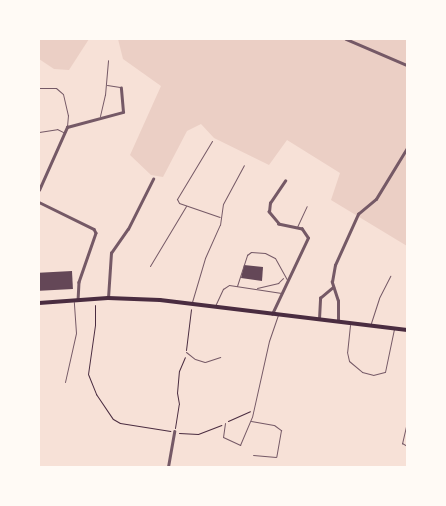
<!DOCTYPE html>
<style>
body{margin:0}
#map{position:relative;width:446px;height:506px;overflow:hidden;background:#f7e1d7;font-family:"Open Sans",sans-serif}
div>[style]{position:absolute}
[style*='--x']{left:calc(var(--x)*1px);top:calc(var(--y)*1px);width:calc(var(--w)*1px);rotate:calc(var(--a)*1deg)}
.green>*{inset:0;background:#ebcfc5}
.building>*{inset:0;background:#644757;transform-origin:0 0}
.path>*{height:1px;margin:-0.5px;padding:0 0.5px;transform-origin:0.5px;border-radius:0.5px;background:#4a2c40}
.service>*{height:1px;margin:-0.5px;padding:0 0.5px;transform-origin:0.5px;border-radius:0.5px;background:#755966}
.minor>*{height:2.5px;margin:-1.25px;padding:0 1.25px;transform-origin:1.25px;border-radius:1.25px;background:#755966}
.trunk>*{height:4px;margin:-2px;padding:0 2px;transform-origin:2px;border-radius:2px;background:#4a2c40}
span{translate:-50% -50%;white-space:nowrap;text-align:center;line-height:1.15;-webkit-text-stroke:3.5px #fffaf5;paint-order:stroke}
.frame{position:absolute;inset:0;border:40px solid #fffaf5;pointer-events:none}
</style>
<div id="map">
<div class="green">
<i style="clip-path:polygon(39px 39px,89px 39px,69px 70px,54px 69px,39px 59px)"></i>
<i style="clip-path:polygon(118px 39px,407px 39px,407px 246px,331px 200px,340px 173px,287px 140px,269px 165px,214px 138px,201px 124px,187px 131px,163px 177px,151px 175px,130px 155px,161px 86px,123px 59px)"></i>
</div>
<div class="building">
<i style="clip-path:polygon(244px 265px,263px 267px,262px 281px,241px 278px)"></i>
<i style="left:72px;top:271px;width:18px;height:33px;rotate:87deg"></i>
</div>
<div class="path">
<i style="--x:95;--y:305;--w:20;--a:90"></i>
<i style="--x:95;--y:325;--w:49;--a:98.1"></i>
<i style="--x:88;--y:374;--w:22;--a:68"></i>
<i style="--x:96;--y:394;--w:30;--a:56"></i>
<i style="--x:113;--y:419;--w:8;--a:30"></i>
<i style="--x:120;--y:423;--w:51;--a:9.1"></i>
<i style="--x:186;--y:350;--w:41;--a:-83"></i>
<i style="--x:228;--y:421;--w:24;--a:-24"></i>
<i style="--x:175;--y:428;--w:24;--a:-81"></i>
<i style="--x:179;--y:404;--w:11;--a:-100"></i>
<i style="--x:177;--y:393;--w:22;--a:-85"></i>
<i style="--x:179;--y:371;--w:15;--a:-67"></i>
<i style="--x:179;--y:433;--w:19;--a:3"></i>
<i style="--x:198;--y:434;--w:25;--a:-21"></i>
</div>
<div class="service">
<i style="--x:107;--y:85;--w:13;--a:9"></i>
<i style="--x:39;--y:88;--w:17;--a:0"></i>
<i style="--x:56;--y:88;--w:9;--a:41"></i>
<i style="--x:63;--y:94;--w:22;--a:77"></i>
<i style="--x:68;--y:115;--w:11;--a:95"></i>
<i style="--x:100;--y:116;--w:22;--a:-77"></i>
<i style="--x:105;--y:95;--w:35;--a:-85"></i>
<i style="--x:39;--y:132;--w:18;--a:-9"></i>
<i style="--x:57;--y:129;--w:7;--a:27"></i>
<i style="--x:212;--y:141;--w:68;--a:121.1"></i>
<i style="--x:177;--y:199;--w:4;--a:63"></i>
<i style="--x:179;--y:203;--w:43;--a:18.9"></i>
<i style="--x:297;--y:227;--w:23;--a:-65"></i>
<i style="--x:150;--y:266;--w:70;--a:-59"></i>
<i style="--x:237;--y:286;--w:33;--a:-72"></i>
<i style="--x:247;--y:255;--w:5;--a:-37"></i>
<i style="--x:251;--y:252;--w:14;--a:4"></i>
<i style="--x:265;--y:253;--w:11;--a:27"></i>
<i style="--x:275;--y:258;--w:26;--a:61"></i>
<i style="--x:257;--y:288;--w:22;--a:-13"></i>
<i style="--x:278;--y:283;--w:7;--a:-45"></i>
<i style="--x:192;--y:302;--w:46;--a:-73.5"></i>
<i style="--x:205;--y:258;--w:36;--a:-66"></i>
<i style="--x:220;--y:225;--w:21;--a:-82"></i>
<i style="--x:223;--y:204;--w:44;--a:-61.7"></i>
<i style="--x:215;--y:306;--w:19;--a:-65"></i>
<i style="--x:223;--y:289;--w:7;--a:-34"></i>
<i style="--x:229;--y:285;--w:53;--a:8.7"></i>
<i style="--x:371;--y:323;--w:26;--a:-72"></i>
<i style="--x:379;--y:298;--w:25;--a:-63"></i>
<i style="--x:350;--y:325;--w:27;--a:96"></i>
<i style="--x:347;--y:352;--w:9;--a:77"></i>
<i style="--x:349;--y:361;--w:17;--a:40"></i>
<i style="--x:362;--y:372;--w:11;--a:15"></i>
<i style="--x:373;--y:375;--w:12;--a:-14"></i>
<i style="--x:385;--y:372;--w:44;--a:-78.2"></i>
<i style="--x:186;--y:352;--w:11;--a:38"></i>
<i style="--x:195;--y:359;--w:10;--a:17"></i>
<i style="--x:205;--y:362;--w:16;--a:-18"></i>
<i style="--x:65;--y:382;--w:50;--a:-77.3"></i>
<i style="--x:76;--y:333;--w:31;--a:-94"></i>
<i style="--x:251;--y:421;--w:23;--a:10"></i>
<i style="--x:274;--y:425;--w:9;--a:36"></i>
<i style="--x:281;--y:430;--w:27;--a:100"></i>
<i style="--x:276;--y:457;--w:23;--a:-175"></i>
<i style="--x:407;--y:422;--w:22;--a:103"></i>
<i style="--x:402;--y:443;--w:6;--a:31"></i>
<i style="--x:225;--y:423;--w:14;--a:98"></i>
<i style="--x:223;--y:437;--w:19;--a:25"></i>
<i style="--x:240;--y:445;--w:30;--a:-67"></i>
<i style="--x:252;--y:417;--w:78;--a:-77.4"></i>
<i style="--x:269;--y:341;--w:28;--a:-71"></i>
</div>
<div class="minor">
<i style="--x:346;--y:39;--w:66;--a:23.1"></i>
<i style="--x:39;--y:190;--w:69;--a:-66"></i>
<i style="--x:67;--y:127;--w:58;--a:-15"></i>
<i style="--x:123;--y:112;--w:24;--a:-95"></i>
<i style="--x:39;--y:202;--w:61;--a:26.1"></i>
<i style="--x:94;--y:229;--w:4;--a:63"></i>
<i style="--x:96;--y:233;--w:52;--a:109.1"></i>
<i style="--x:79;--y:282;--w:17;--a:93"></i>
<i style="--x:108;--y:298;--w:45;--a:-86.2"></i>
<i style="--x:111;--y:253;--w:29;--a:-55"></i>
<i style="--x:128;--y:229;--w:56;--a:-63.4"></i>
<i style="--x:272;--y:314;--w:84;--a:-64.7"></i>
<i style="--x:308;--y:238;--w:11;--a:-124"></i>
<i style="--x:302;--y:229;--w:24;--a:-168"></i>
<i style="--x:279;--y:224;--w:16;--a:-130"></i>
<i style="--x:269;--y:212;--w:9;--a:-84"></i>
<i style="--x:270;--y:203;--w:27;--a:-56"></i>
<i style="--x:319;--y:319;--w:21;--a:-87"></i>
<i style="--x:320;--y:298;--w:17;--a:-40"></i>
<i style="--x:338;--y:321;--w:20;--a:-90"></i>
<i style="--x:338;--y:301;--w:20;--a:-108"></i>
<i style="--x:332;--y:282;--w:17;--a:-80"></i>
<i style="--x:335;--y:265;--w:56;--a:-65.7"></i>
<i style="--x:358;--y:214;--w:23;--a:-40"></i>
<i style="--x:376;--y:199;--w:60;--a:-58.7"></i>
<i style="--x:168;--y:467;--w:36;--a:-80"></i>
</div>
<div class="trunk">
<i style="--x:39;--y:303;--w:69;--a:-4.1"></i>
<i style="--x:108;--y:298;--w:52;--a:2.2"></i>
<i style="--x:160;--y:300;--w:249;--a:6.9"></i>
</div>
<div class="frame"></div>
</div>
